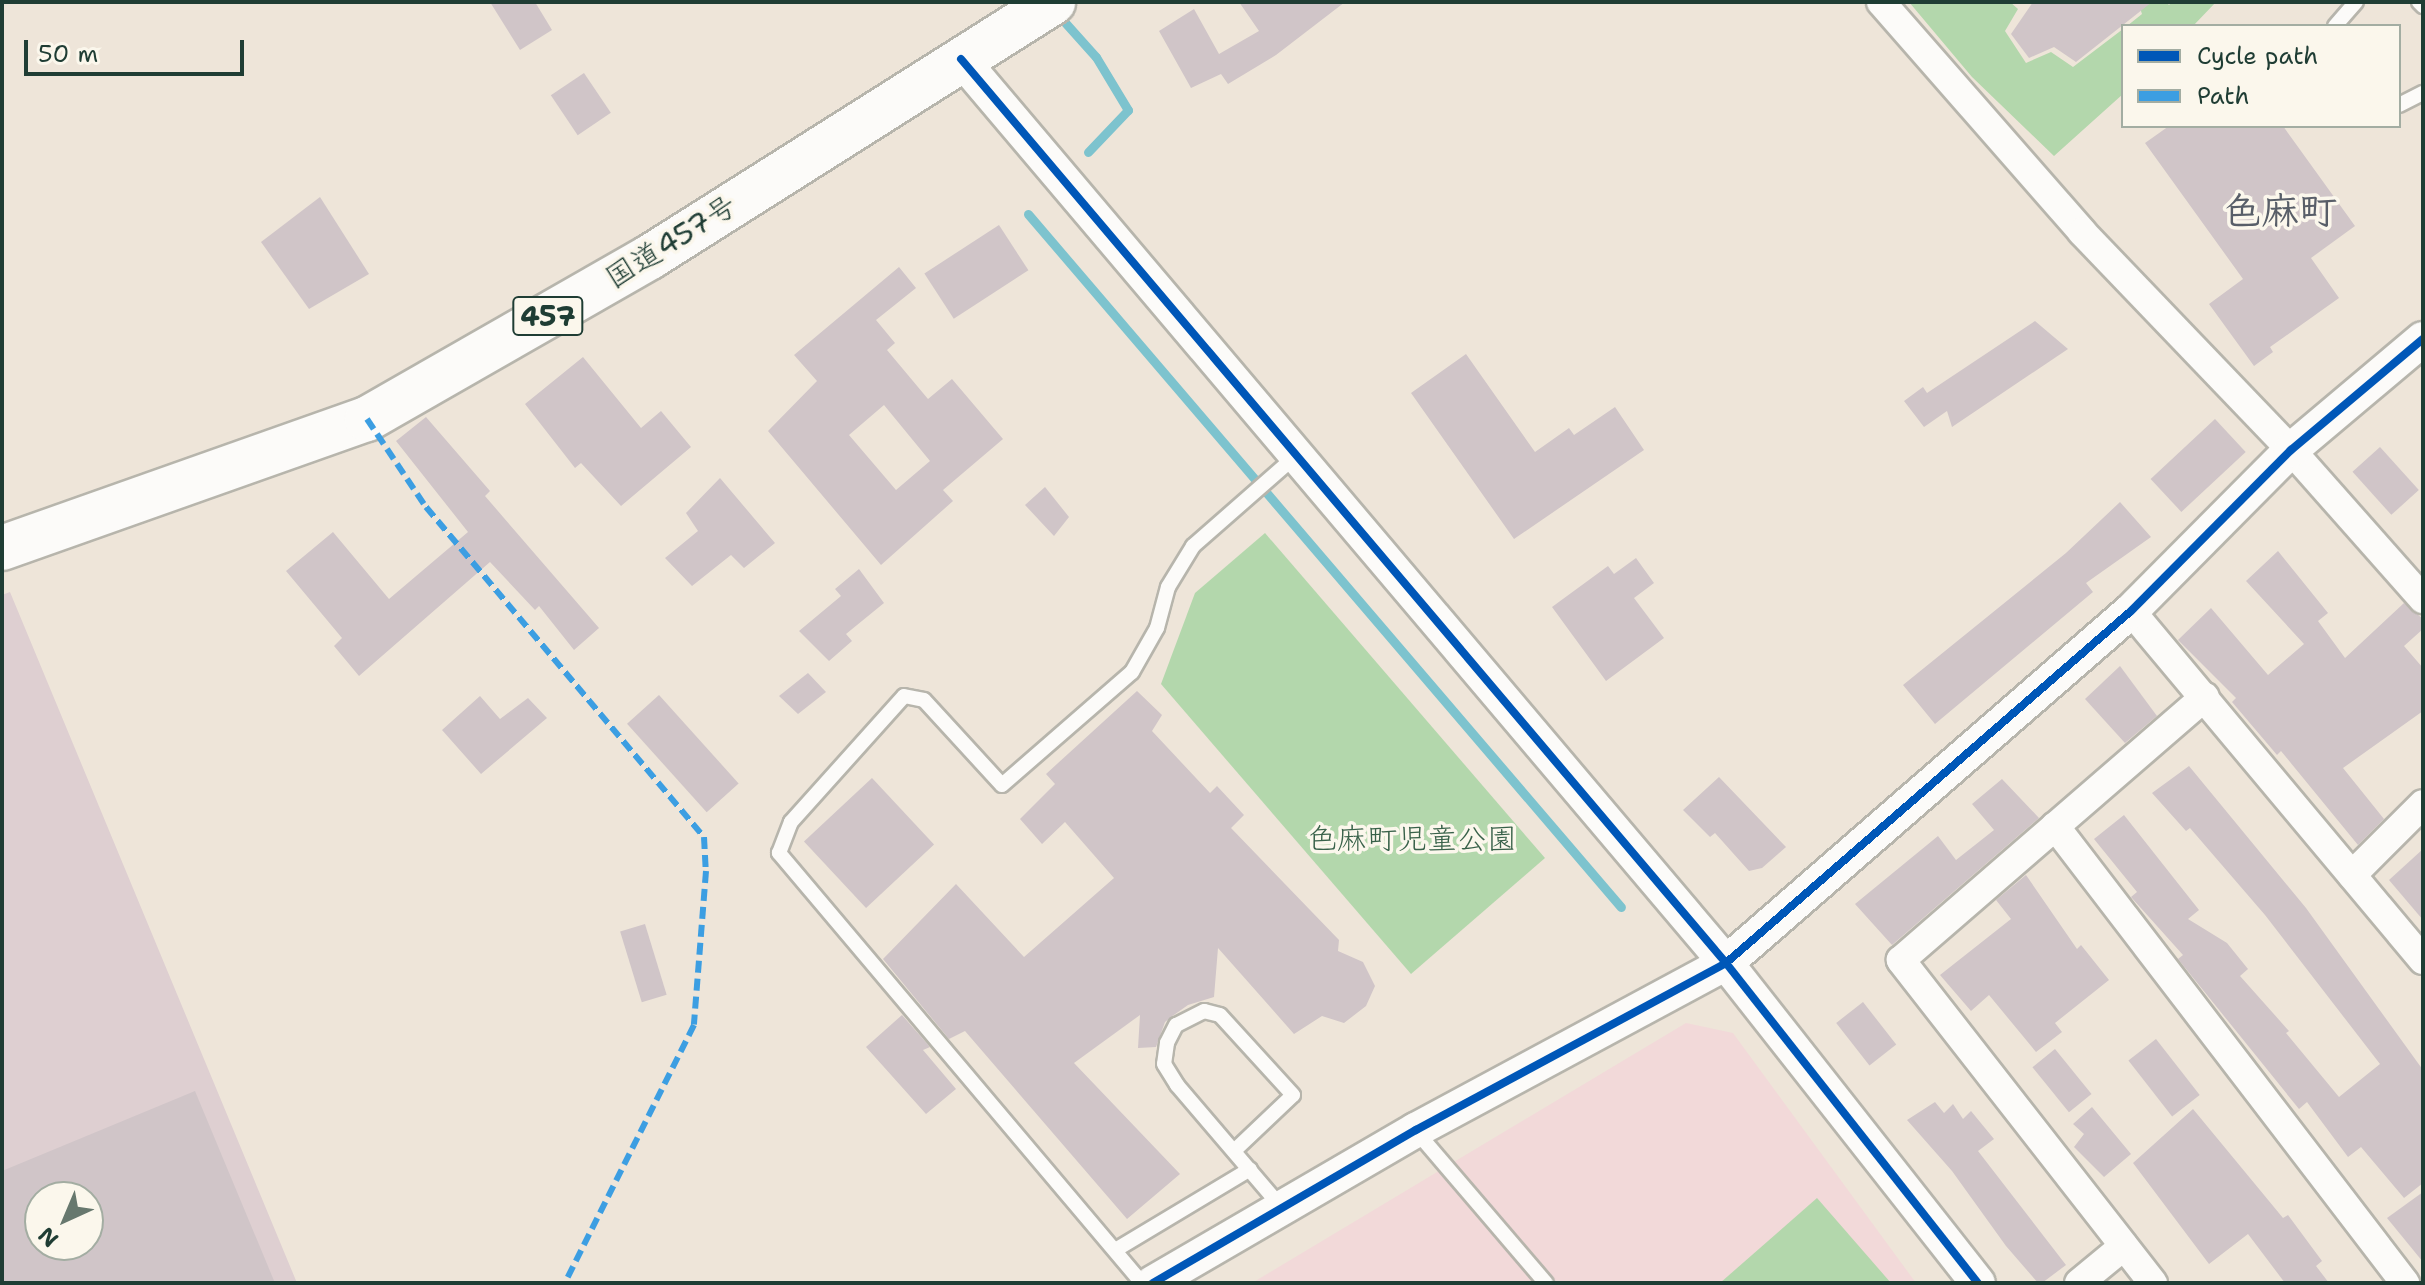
<!DOCTYPE html>
<meta charset="utf-8">
<style>
body{margin:0}
#map{position:relative;width:2425px;height:1285px;overflow:hidden;background:#eee5d9;font-family:"Shantell Sans","Klee One",sans-serif}
div>[style]{position:absolute}
[style*='--x']{left:calc(var(--x)*1px);top:calc(var(--y)*1px);width:calc(var(--w)*1px);rotate:calc(var(--a)*1deg)}
.built>*{inset:0;background:#f2d9d9}
.industrial>*{inset:0;background:#decfd1}
.green>*{inset:0;background:#b3d7ac}
.stream>*{height:9px;margin:-4.5px;padding:0 4.5px;transform-origin:4.5px;border-radius:4.5px;background:#7dc3ce}
.building>*{inset:0;background:#d0c5c8;transform-origin:0 0}
.roads{filter:drop-shadow(2px 0 #b7b5ac) drop-shadow(-2px 0 #b7b5ac) drop-shadow(0 2px #b7b5ac) drop-shadow(0 -2px #b7b5ac)}
.service>*{height:14px;margin:-7px;padding:0 7px;transform-origin:7px;border-radius:7px;background:#fcfbf9}
.minor>*{height:28px;margin:-14px;padding:0 14px;transform-origin:14px;border-radius:14px;background:#fcfbf9}
.tertiary>*{height:34px;margin:-17px;padding:0 17px;transform-origin:17px;border-radius:17px;background:#fcfbf9}
.trunk>*{height:44px;margin:-22px;padding:0 22px;transform-origin:22px;border-radius:22px;background:#fcfbf9}
.quiet>*{height:6px;margin-top:-3px;transform-origin:0;background:repeating-linear-gradient(90deg,#3c9ee2 0 12px,transparent 0 18px)}
.cycleway>*{height:8px;margin:-4px;padding:0 4px;transform-origin:4px;border-radius:4px;background:#0057b8}
span{translate:-50% -50%;white-space:nowrap;text-align:center;line-height:1.15;-webkit-text-stroke:7px #fbf7ec;paint-order:stroke}
.shield-label span{padding:2px 6px;background:#fbf7ec;border:2px solid;border-radius:6px;-webkit-text-stroke-width:0}
.shield-label{font-size:28px;color:#1f3d34;font-weight:700}
.street-label{font-size:30px;color:#1f3d34}
.park-label{font-size:30px;color:#386149}
.district-label{font-size:38px;color:#585e68;font-weight:700}
.frame{position:absolute;inset:0;border:4px solid #1f3d34;pointer-events:none}
.legend{position:absolute;left:2121px;top:24px;width:280px;height:104px;box-sizing:border-box;background:#fbf7ec;border:2px solid #a3ada2;margin:0;padding:10px 14px;list-style:none;font-size:24px;color:#1f3d34}
.legend li{display:flex;align-items:center;gap:16px;height:40px}
.legend b{width:40px;border:2px solid #a3ada2}
.north{position:absolute;left:24px;top:1181px;width:80px;height:80px;box-sizing:border-box;background:#fbf7ec;border:2px solid #a3ada2;border-radius:50%;rotate:224deg;font-size:22px;font-weight:700;line-height:32px;text-align:center;color:#1f3d34}
.north::after{content:'';display:block;margin:auto;width:28px;height:36px;background:#67786e;clip-path:polygon(50% 0,100% 100%,50% 72%,0 100%)}
.scale{position:absolute;left:24px;top:40px;width:220px;height:36px;box-sizing:border-box;border:4px solid #1f3d34;border-top:0;padding-left:10px;font-size:24px;line-height:28px;white-space:nowrap;color:#1f3d34;-webkit-text-stroke:6px #fbf7ec;paint-order:stroke}
</style>
<div id="map">
<div class="built">
<i style="clip-path:polygon(1686px 1023px,1733px 1033px,1916px 1283px,1252px 1283px)"></i>
</div>
<div class="industrial">
<i style="clip-path:polygon(evenodd,10px 592px,297px 1283px,2px 1283px,2px 595px,10px 592px,40px 1197px,88px 1197px,88px 1245px,40px 1245px,40px 1197px)"></i>
</div>
<div class="green">
<i style="clip-path:polygon(1909px 2px,2010px 2px,2018px 9px,2005px 31px,2026px 63px,2051px 52px,2073px 67px,2123px 29px,2123px 94px,2054px 156px,1972px 77px)"></i>
<i style="clip-path:polygon(2138px 2px,2166px 2px,2169px 5px,2172px 2px,2216px 2px,2193px 26px,2127px 26px,2142px 14px)"></i>
<i style="clip-path:polygon(1265px 533px,1545px 858px,1411px 974px,1161px 684px,1195px 593px)"></i>
<i style="clip-path:polygon(1817px 1198px,1891px 1283px,1720px 1283px)"></i>
</div>
<div class="stream">
<i style="--x:1061;--y:18;--w:52;--a:48.1"></i>
<i style="--x:1096;--y:57;--w:62;--a:58.9"></i>
<i style="--x:1128;--y:110;--w:58;--a:133.6"></i>
<i style="--x:1028;--y:214;--w:912;--a:49.45"></i>
</div>
<div class="building">
<i style="clip-path:polygon(490px 2px,535px 2px,552px 30px,520px 50px)"></i>
<i style="clip-path:polygon(1239px 2px,1345px 2px,1276px 55px,1228px 84px,1221px 74px,1191px 88px,1159px 31px,1194px 9px,1219px 54px,1259px 31px)"></i>
<i style="clip-path:polygon(2033px 2px,2152px 2px,2076px 62px,2054px 47px,2029px 58px,2011px 34px)"></i>
<i style="left:584px;top:73px;width:48px;height:40px;rotate:56deg"></i>
<i style="clip-path:polygon(2169px 126px,2283px 126px,2355px 226px,2311px 258px,2339px 298px,2270px 347px,2273px 352px,2254px 366px,2209px 304px,2243px 279px,2145px 143px)"></i>
<i style="clip-path:polygon(320px 197px,369px 274px,309px 309px,261px 242px)"></i>
<i style="left:999px;top:225px;width:54px;height:89px;rotate:57deg"></i>
<i style="clip-path:polygon(evenodd,899px 267px,916px 288px,876px 320px,895px 343px,887px 350px,928px 399px,952px 379px,1003px 439px,943px 490px,953px 501px,881px 565px,768px 431px,817px 381px,794px 355px,899px 267px,884px 405px,930px 461px,896px 490px,849px 435px,884px 405px)"></i>
<i style="clip-path:polygon(2035px 321px,2068px 349px,1952px 427px,1947px 411px,1924px 427px,1904px 401px,1923px 387px,1927px 393px)"></i>
<i style="clip-path:polygon(1466px 354px,1535px 452px,1569px 428px,1574px 435px,1615px 407px,1644px 450px,1514px 539px,1411px 393px)"></i>
<i style="clip-path:polygon(583px 357px,641px 428px,661px 411px,691px 447px,621px 506px,581px 463px,575px 468px,525px 404px)"></i>
<i style="clip-path:polygon(426px 417px,490px 491px,485px 496px,599px 628px,574px 650px,539px 606px,535px 610px,490px 562px,359px 676px,334px 646px,342px 638px,286px 571px,333px 532px,389px 599px,468px 532px,396px 441px)"></i>
<i style="left:2215px;top:419px;width:45px;height:88px;rotate:47deg"></i>
<i style="left:2380px;top:447px;width:58px;height:37px;rotate:48deg"></i>
<i style="clip-path:polygon(720px 478px,775px 543px,744px 568px,731px 555px,692px 586px,665px 558px,698px 531px,686px 513px)"></i>
<i style="clip-path:polygon(1045px 487px,1069px 517px,1054px 536px,1025px 505px)"></i>
<i style="clip-path:polygon(2120px 502px,2151px 537px,2086px 583px,2093px 592px,1935px 724px,1903px 685px,2066px 553px)"></i>
<i style="clip-path:polygon(2278px 551px,2328px 613px,2318px 621px,2345px 658px,2404px 603px,2423px 619px,2423px 629px,2404px 646px,2423px 668px,2423px 711px,2343px 768px,2384px 819px,2358px 845px,2281px 751px,2277px 755px,2232px 702px,2236px 698px,2178px 640px,2211px 608px,2268px 675px,2304px 644px,2246px 581px)"></i>
<i style="clip-path:polygon(1636px 558px,1654px 583px,1634px 598px,1664px 638px,1606px 681px,1552px 607px,1608px 566px,1614px 574px)"></i>
<i style="clip-path:polygon(859px 569px,884px 603px,846px 634px,852px 641px,829px 661px,799px 631px,841px 596px,835px 589px)"></i>
<i style="clip-path:polygon(2120px 666px,2157px 716px,2125px 743px,2085px 699px)"></i>
<i style="clip-path:polygon(808px 673px,826px 692px,798px 714px,779px 696px)"></i>
<i style="clip-path:polygon(1137px 691px,1162px 715px,1152px 731px,1210px 793px,1217px 786px,1244px 815px,1231px 828px,1339px 940px,1338px 951px,1363px 962px,1375px 986px,1366px 1006px,1344px 1023px,1322px 1016px,1294px 1034px,1218px 948px,1214px 997px,1188px 1005px,1171px 1017px,1165px 1022px,1156px 1047px,1138px 1048px,1140px 1015px,1074px 1063px,1180px 1174px,1127px 1219px,965px 1031px,949px 1039px,883px 959px,956px 884px,1024px 957px,1114px 878px,1065px 822px,1042px 844px,1020px 819px,1055px 784px,1046px 774px)"></i>
<i style="left:659px;top:695px;width:119px;height:43px;rotate:48deg"></i>
<i style="clip-path:polygon(480px 696px,500px 719px,528px 698px,547px 718px,481px 774px,442px 730px)"></i>
<i style="clip-path:polygon(2189px 766px,2306px 908px,2423px 1070px,2423px 1183px,2404px 1198px,2361px 1147px,2348px 1157px,2307px 1102px,2299px 1109px,2178px 959px,2183px 955px,2131px 897px,2137px 892px,2094px 839px,2124px 815px,2199px 910px,2188px 919px,2227px 943px,2248px 969px,2240px 976px,2289px 1031px,2286px 1033px,2339px 1097px,2380px 1064px,2265px 915px,2190px 828px,2186px 831px,2152px 793px)"></i>
<i style="clip-path:polygon(1719px 777px,1786px 847px,1762px 868px,1749px 871px,1715px 833px,1710px 837px,1683px 810px)"></i>
<i style="left:872px;top:778px;width:91px;height:93px;rotate:47deg"></i>
<i style="clip-path:polygon(2002px 779px,2039px 818px,1892px 945px,1855px 904px,1938px 836px,1956px 860px,1994px 830px,1972px 804px)"></i>
<i style="clip-path:polygon(2423px 849px,2423px 920px,2389px 880px)"></i>
<i style="clip-path:polygon(2026px 875px,2077px 949px,2081px 945px,2109px 980px,2055px 1023px,2062px 1032px,2036px 1052px,1989px 995px,1971px 1011px,1940px 975px,2011px 919px,1996px 900px)"></i>
<i style="left:645px;top:924px;width:74px;height:26px;rotate:73deg"></i>
<i style="left:1863px;top:1002px;width:54px;height:34px;rotate:52deg"></i>
<i style="clip-path:polygon(902px 1015px,930px 1047px,923px 1050px,956px 1089px,926px 1114px,866px 1047px)"></i>
<i style="left:2156px;top:1039px;width:71px;height:35px;rotate:52deg"></i>
<i style="left:2055px;top:1049px;width:58px;height:29px;rotate:51deg"></i>
<i style="clip-path:polygon(evenodd,195px 1091px,275px 1283px,2px 1283px,2px 1171px,195px 1091px,40px 1197px,88px 1197px,88px 1245px,40px 1245px,40px 1197px)"></i>
<i style="clip-path:polygon(1935px 1102px,1944px 1113px,1953px 1104px,1963px 1119px,1971px 1111px,1994px 1139px,1978px 1151px,2066px 1265px,2042px 1283px,2038px 1283px,2006px 1246px,1952px 1171px,1907px 1120px)"></i>
<i style="clip-path:polygon(2092px 1107px,2131px 1154px,2104px 1177px,2074px 1147px,2084px 1134px,2073px 1124px)"></i>
<i style="clip-path:polygon(2193px 1109px,2283px 1218px,2288px 1215px,2322px 1261px,2316px 1266px,2329px 1283px,2285px 1283px,2248px 1234px,2209px 1264px,2133px 1163px)"></i>
<i style="clip-path:polygon(2423px 1192px,2423px 1262px,2387px 1218px)"></i>
</div>
<div class="roads">
<div class="service">
<i style="--x:2419;--y:2;--w:6;--a:45"></i>
<i style="--x:2335;--y:26;--w:32;--a:-49"></i>
<i style="--x:2399;--y:105;--w:27;--a:-27"></i>
<i style="--x:1416;--y:1131;--w:200;--a:49.5"></i>
<i style="--x:1234;--y:1151;--w:81;--a:-43.5"></i>
<i style="--x:1293;--y:1095;--w:108;--a:-132.4"></i>
<i style="--x:1220;--y:1015;--w:16;--a:-166"></i>
<i style="--x:1204;--y:1011;--w:31;--a:153"></i>
<i style="--x:1176;--y:1025;--w:20;--a:117"></i>
<i style="--x:1167;--y:1043;--w:21;--a:98"></i>
<i style="--x:1164;--y:1064;--w:25;--a:58"></i>
<i style="--x:1177;--y:1085;--w:162;--a:49.5"></i>
<i style="--x:1117;--y:1249;--w:155;--a:-31"></i>
<i style="--x:1142;--y:1283;--w:563;--a:-130.17"></i>
<i style="--x:779;--y:853;--w:33;--a:-69"></i>
<i style="--x:791;--y:822;--w:169;--a:-48.1"></i>
<i style="--x:904;--y:696;--w:20;--a:11"></i>
<i style="--x:924;--y:700;--w:115;--a:47.5"></i>
<i style="--x:1002;--y:785;--w:172;--a:-41"></i>
<i style="--x:1132;--y:672;--w:51;--a:-60.4"></i>
<i style="--x:1157;--y:628;--w:42;--a:-75"></i>
<i style="--x:1168;--y:587;--w:48;--a:-58.6"></i>
<i style="--x:1193;--y:546;--w:138;--a:-41.2"></i>
</div>
<div class="minor">
<i style="--x:1881;--y:2;--w:305;--a:48.8"></i>
<i style="--x:2082;--y:232;--w:302;--a:46.2"></i>
<i style="--x:2291;--y:450;--w:199;--a:48.5"></i>
<i style="--x:2131;--y:611;--w:455;--a:50.1"></i>
<i style="--x:2055;--y:826;--w:576;--a:52.55"></i>
<i style="--x:2352;--y:875;--w:100;--a:-45"></i>
<i style="--x:2079;--y:1283;--w:58;--a:-39.4"></i>
<i style="--x:2153;--y:1283;--w:410;--a:-128"></i>
<i style="--x:1901;--y:960;--w:402;--a:-40.9"></i>
</div>
<div class="tertiary">
<i style="--x:961;--y:59;--w:1184;--a:49.76"></i>
<i style="--x:1726;--y:963;--w:407;--a:51.8"></i>
<i style="--x:1153;--y:1283;--w:304;--a:-30.2"></i>
<i style="--x:1416;--y:1130;--w:352;--a:-28.3"></i>
<i style="--x:1726;--y:963;--w:537;--a:-41"></i>
<i style="--x:2131;--y:611;--w:227;--a:-45.2"></i>
<i style="--x:2291;--y:450;--w:172;--a:-40.1"></i>
</div>
<div class="trunk">
<i style="--x:2;--y:548;--w:387;--a:-19.5"></i>
<i style="--x:367;--y:419;--w:326;--a:-29.8"></i>
<i style="--x:650;--y:257;--w:477;--a:-32.3"></i>
</div>
</div>
<div class="quiet">
<i style="--x:367;--y:419;--w:106;--a:56.2"></i>
<i style="--x:426;--y:507;--w:431;--a:49.9"></i>
<i style="--x:704;--y:837;--w:34;--a:87"></i>
<i style="--x:706;--y:871;--w:154;--a:94.5"></i>
<i style="--x:694;--y:1025;--w:288;--a:116.6"></i>
</div>
<div class="cycleway">
<i style="--x:961;--y:59;--w:1184;--a:49.76"></i>
<i style="--x:1726;--y:963;--w:407;--a:51.8"></i>
<i style="--x:1153;--y:1283;--w:304;--a:-30.2"></i>
<i style="--x:1416;--y:1130;--w:352;--a:-28.3"></i>
<i style="--x:1726;--y:963;--w:537;--a:-41"></i>
<i style="--x:2131;--y:611;--w:227;--a:-45.2"></i>
<i style="--x:2291;--y:450;--w:172;--a:-40.1"></i>
</div>
<div class="shield-label">
<span style="left:548px;top:316px">457</span>
</div>
<div class="street-label">
<span style="left:671px;top:242px;rotate:-32deg">国道457号</span>
</div>
<div class="park-label">
<span style="left:1412px;top:839px">色麻町児童公園</span>
</div>
<div class="district-label">
<span style="left:2280px;top:211px">色麻町</span>
</div>
<div class="frame"></div>
<ul class="legend">
<li><b style="height:10px;background:#0057b8"></b>Cycle path</li>
<li><b style="height:10px;background:#3c9ee2"></b>Path</li>
</ul>
<div class="north">N</div>
<div class="scale">50 m</div>
</div>
